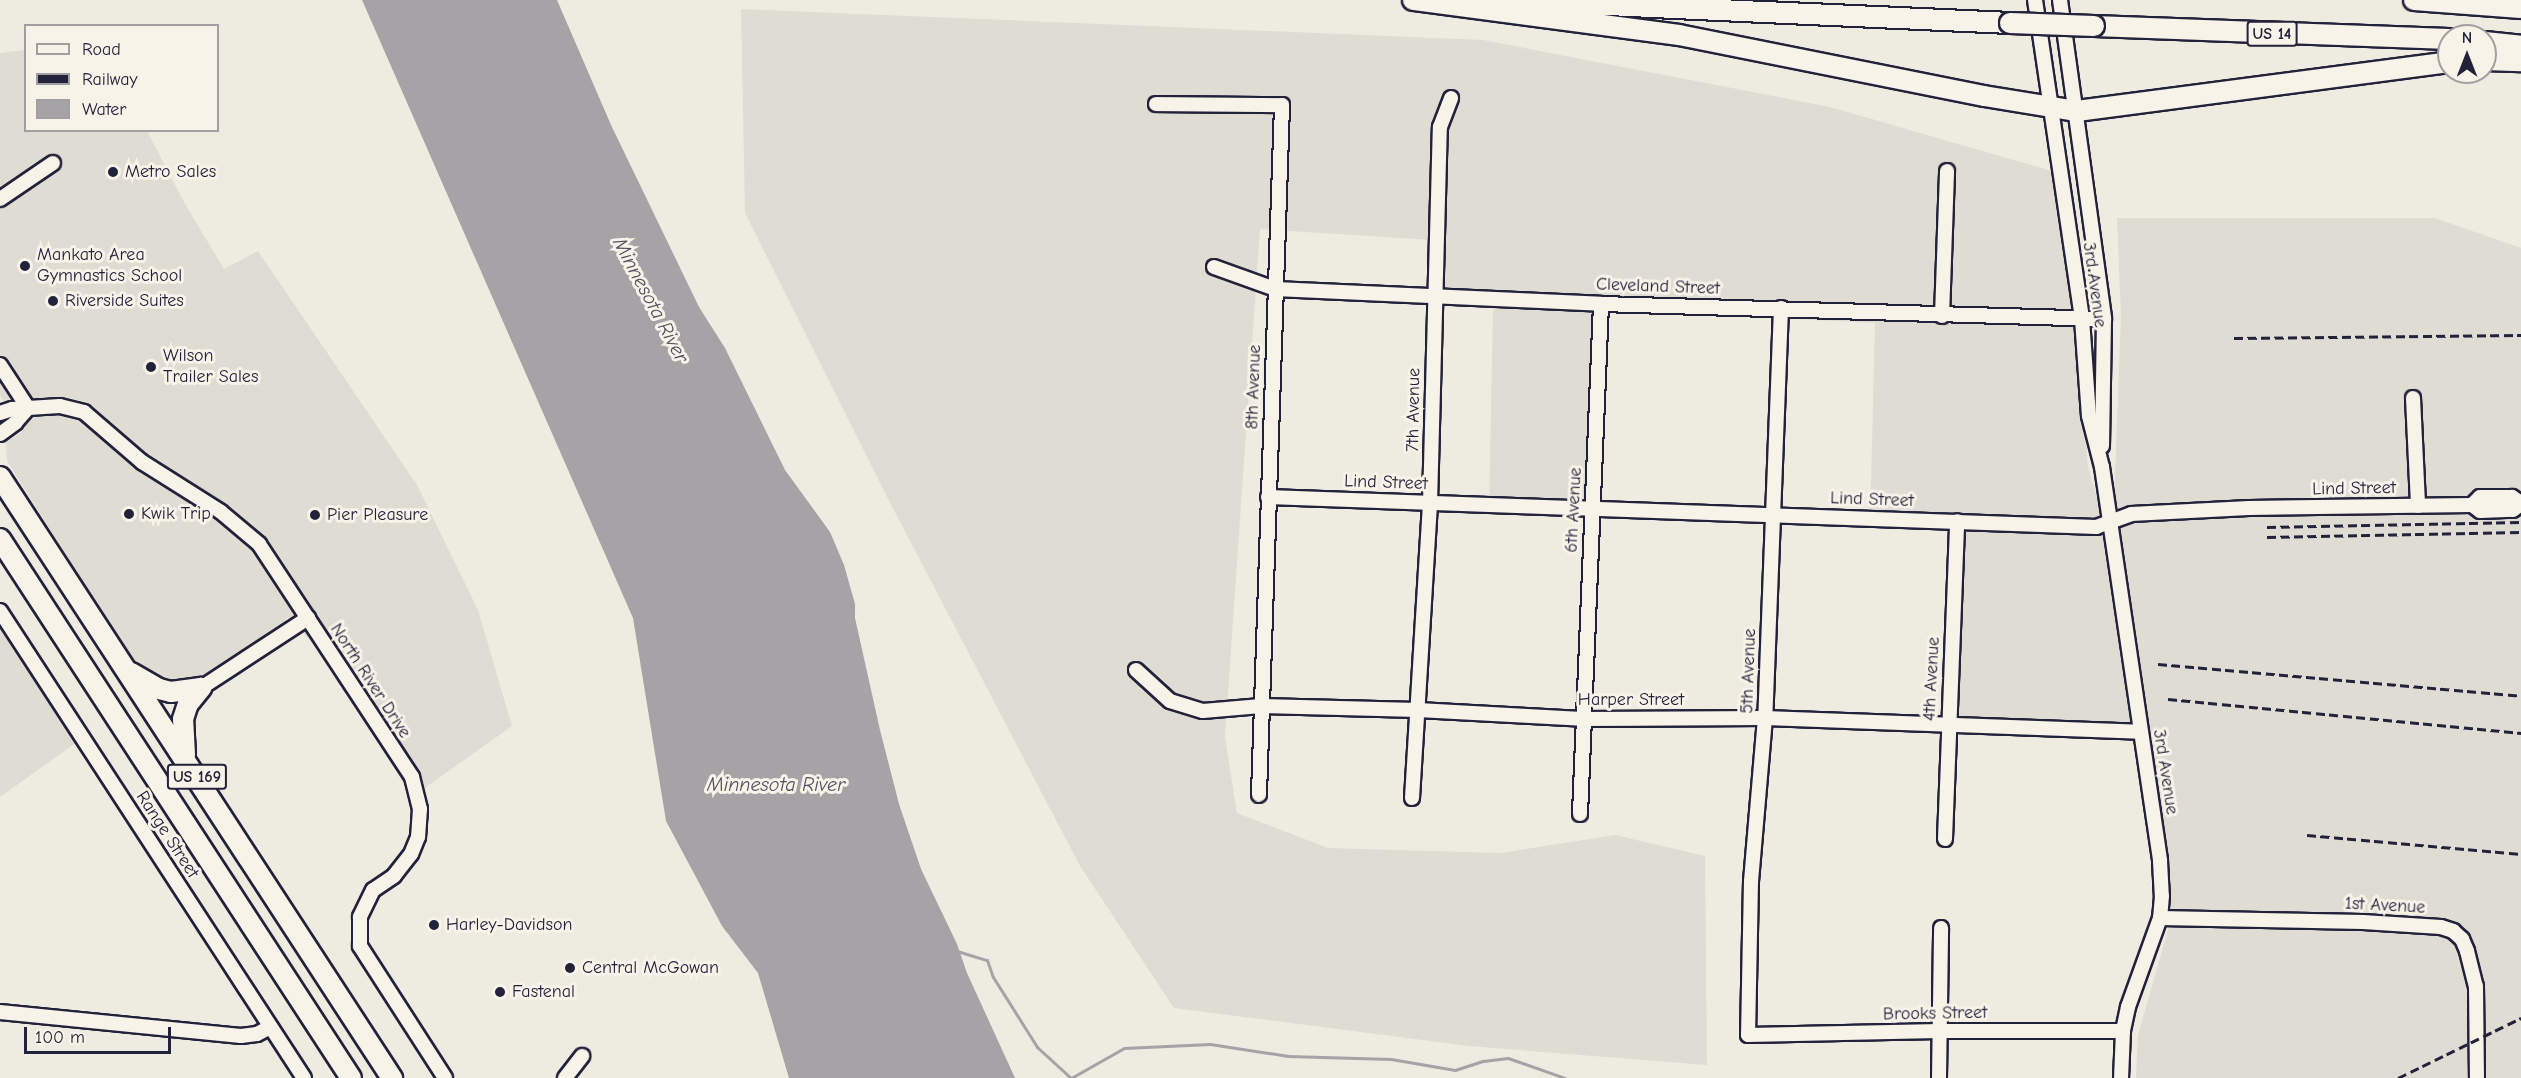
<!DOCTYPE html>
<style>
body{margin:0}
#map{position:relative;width:2521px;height:1078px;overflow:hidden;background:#eeebe1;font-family:"Comic Neue",sans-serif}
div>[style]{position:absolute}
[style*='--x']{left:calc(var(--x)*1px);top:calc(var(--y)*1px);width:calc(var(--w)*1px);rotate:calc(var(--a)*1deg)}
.built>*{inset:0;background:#dfdcd4}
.water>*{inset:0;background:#a6a3a6}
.stream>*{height:3px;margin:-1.5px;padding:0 1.5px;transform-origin:1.5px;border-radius:1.5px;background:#a6a3a6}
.roads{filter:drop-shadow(2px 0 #22223b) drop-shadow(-2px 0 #22223b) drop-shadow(0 2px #22223b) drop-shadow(0 -2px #22223b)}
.minor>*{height:14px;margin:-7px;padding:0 7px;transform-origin:7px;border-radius:7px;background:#f7f3e8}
.highway>*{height:20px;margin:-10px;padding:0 10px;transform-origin:10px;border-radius:10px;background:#f7f3e8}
.rail>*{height:3px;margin-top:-1.5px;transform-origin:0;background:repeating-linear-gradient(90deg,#22223b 0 9px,transparent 0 13.5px)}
.bridges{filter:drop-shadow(2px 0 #22223b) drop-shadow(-2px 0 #22223b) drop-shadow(0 2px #22223b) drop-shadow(0 -2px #22223b)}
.highway-bridge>*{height:20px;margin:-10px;padding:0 10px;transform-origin:10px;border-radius:10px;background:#f7f3e8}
.dots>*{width:16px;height:16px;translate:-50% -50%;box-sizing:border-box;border:3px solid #f7f3e8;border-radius:50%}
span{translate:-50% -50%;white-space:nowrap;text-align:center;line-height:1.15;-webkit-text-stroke:6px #f7f3e8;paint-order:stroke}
.shield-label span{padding:2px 4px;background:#f7f3e8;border:2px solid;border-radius:4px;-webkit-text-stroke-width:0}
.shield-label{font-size:16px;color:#22223b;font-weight:700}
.poi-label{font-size:18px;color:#22223b}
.left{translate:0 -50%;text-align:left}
.street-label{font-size:18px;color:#22223b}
.water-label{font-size:20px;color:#504f60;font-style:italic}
.legend{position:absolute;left:24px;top:24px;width:195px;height:108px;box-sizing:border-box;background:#f7f3e8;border:2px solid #a29fa3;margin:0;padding:8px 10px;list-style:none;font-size:18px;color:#22223b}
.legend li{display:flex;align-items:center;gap:12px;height:30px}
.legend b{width:30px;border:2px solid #a29fa3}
.north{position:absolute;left:2437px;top:24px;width:60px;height:60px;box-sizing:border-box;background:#f7f3e8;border:2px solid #a29fa3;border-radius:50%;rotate:0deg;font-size:16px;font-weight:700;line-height:24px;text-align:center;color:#22223b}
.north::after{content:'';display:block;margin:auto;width:21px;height:27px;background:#22223b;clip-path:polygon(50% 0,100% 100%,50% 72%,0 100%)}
.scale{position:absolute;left:24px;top:1027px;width:147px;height:27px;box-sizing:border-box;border:3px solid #22223b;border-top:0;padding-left:8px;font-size:18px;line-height:21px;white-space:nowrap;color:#22223b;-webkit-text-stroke:4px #f7f3e8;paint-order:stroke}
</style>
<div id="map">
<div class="built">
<i style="clip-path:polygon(741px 9px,1483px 40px,1830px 107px,2052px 171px,2074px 308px,2088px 467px,2100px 509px,2135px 738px,1956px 733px,1965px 530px,1870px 525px,1875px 323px,1609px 310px,1601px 519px,1489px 514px,1493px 307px,1429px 304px,1432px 240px,1260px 229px,1225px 737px,1237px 813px,1328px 848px,1500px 853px,1615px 835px,1705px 856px,1707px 1065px,1469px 1046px,1174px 1008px,1080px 866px,886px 495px,745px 213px)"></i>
<i style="clip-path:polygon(25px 50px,26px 130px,147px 131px,184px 202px,224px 269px,258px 251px,417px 485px,478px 610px,512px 726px,412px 797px,327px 657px,287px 617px,282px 626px,203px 676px,181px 684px,163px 684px,147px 676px,134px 663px,7px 461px,6px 442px,22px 432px,0 395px,0 53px)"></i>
<i style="clip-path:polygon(2117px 218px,2435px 218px,2521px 248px,2521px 1078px,2485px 1078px,2484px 1064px,2469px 1071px,2469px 1078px,2136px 1078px,2138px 1035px,2170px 923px,2150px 739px,2114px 501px,2121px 317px)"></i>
<i style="clip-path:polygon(0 601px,87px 735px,0 797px)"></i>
</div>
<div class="water">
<i style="clip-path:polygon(362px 0,557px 0,611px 125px,699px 307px,725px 348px,785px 470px,830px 532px,844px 565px,855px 604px,855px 618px,880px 730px,899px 804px,921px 869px,957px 944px,967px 973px,1015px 1078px,789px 1078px,758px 973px,722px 926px,666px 821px,633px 618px)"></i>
</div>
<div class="stream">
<i style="--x:957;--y:951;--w:31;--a:17"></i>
<i style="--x:987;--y:960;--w:18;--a:71"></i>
<i style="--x:993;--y:977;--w:83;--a:57.8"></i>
<i style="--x:1037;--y:1047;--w:46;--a:42.4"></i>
<i style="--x:1071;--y:1078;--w:61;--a:-29.5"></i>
<i style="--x:1124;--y:1048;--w:86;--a:-2.7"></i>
<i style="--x:1210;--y:1044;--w:79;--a:8.7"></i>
<i style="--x:1288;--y:1056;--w:103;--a:1.7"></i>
<i style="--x:1391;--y:1059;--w:65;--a:9.8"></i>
<i style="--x:1455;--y:1070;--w:29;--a:-18"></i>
<i style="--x:1483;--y:1061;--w:25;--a:-7"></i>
<i style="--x:1508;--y:1058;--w:60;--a:19.3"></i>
</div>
<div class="roads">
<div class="minor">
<i style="--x:2035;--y:0;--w:322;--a:81.6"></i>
<i style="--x:2082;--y:319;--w:97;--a:85.9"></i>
<i style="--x:2089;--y:416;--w:53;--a:75.7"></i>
<i style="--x:2102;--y:467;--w:398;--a:81.6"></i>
<i style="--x:2160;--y:861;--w:35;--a:87"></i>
<i style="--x:2162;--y:896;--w:22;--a:95"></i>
<i style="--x:2160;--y:918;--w:95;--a:109.8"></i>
<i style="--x:2128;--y:1007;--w:25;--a:102"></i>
<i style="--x:2123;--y:1031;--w:47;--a:92.4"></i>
<i style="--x:2060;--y:0;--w:322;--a:82.1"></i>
<i style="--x:2104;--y:319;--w:127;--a:90.9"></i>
<i style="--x:1156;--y:104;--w:126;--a:0.5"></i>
<i style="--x:1282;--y:105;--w:690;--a:91.91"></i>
<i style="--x:0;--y:199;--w:64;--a:-34.2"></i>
<i style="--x:1214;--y:267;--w:65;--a:19.8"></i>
<i style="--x:1275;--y:289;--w:326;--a:2.6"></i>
<i style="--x:1601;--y:304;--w:503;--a:1.71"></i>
<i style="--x:1781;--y:308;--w:410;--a:92.2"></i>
<i style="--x:1765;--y:718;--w:164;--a:94.9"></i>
<i style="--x:1751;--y:881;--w:154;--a:91.1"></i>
<i style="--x:1748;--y:1035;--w:191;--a:-1.2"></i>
<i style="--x:1939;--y:1031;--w:184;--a:0"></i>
<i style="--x:1942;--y:316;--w:145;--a:-88"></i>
<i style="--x:0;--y:365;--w:51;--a:56.9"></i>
<i style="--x:2413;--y:398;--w:108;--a:87.3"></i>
<i style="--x:0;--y:413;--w:13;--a:-18"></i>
<i style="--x:12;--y:409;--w:48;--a:-3.6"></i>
<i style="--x:60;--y:406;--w:25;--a:14"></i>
<i style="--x:84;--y:412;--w:77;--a:40.8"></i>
<i style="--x:142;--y:462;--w:93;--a:32.3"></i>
<i style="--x:221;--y:512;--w:50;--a:40.1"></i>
<i style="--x:259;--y:544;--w:279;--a:56.7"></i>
<i style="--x:412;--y:777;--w:33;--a:76"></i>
<i style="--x:420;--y:809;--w:28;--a:94"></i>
<i style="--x:418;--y:837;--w:18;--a:112"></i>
<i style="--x:411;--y:854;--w:28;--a:128"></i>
<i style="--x:394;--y:876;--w:25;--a:146"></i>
<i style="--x:373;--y:890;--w:30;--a:116"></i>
<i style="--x:360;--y:917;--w:29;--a:90"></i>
<i style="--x:360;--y:946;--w:157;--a:57.2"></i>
<i style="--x:0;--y:434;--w:19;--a:-36"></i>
<i style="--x:15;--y:423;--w:20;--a:-49"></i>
<i style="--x:1268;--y:497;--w:829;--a:2.08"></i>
<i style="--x:2096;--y:527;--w:37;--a:-20"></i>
<i style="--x:2131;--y:514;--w:118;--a:-2.9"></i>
<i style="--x:2249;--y:508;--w:223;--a:-0.8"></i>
<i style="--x:2521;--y:503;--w:11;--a:-146"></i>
<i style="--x:2512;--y:497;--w:32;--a:180"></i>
<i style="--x:2480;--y:497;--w:11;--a:135"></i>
<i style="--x:2472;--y:505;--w:10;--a:37"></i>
<i style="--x:2480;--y:511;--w:33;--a:-2"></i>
<i style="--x:2513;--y:510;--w:10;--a:-37"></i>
<i style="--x:0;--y:611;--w:557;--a:56.94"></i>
<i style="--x:1136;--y:670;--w:46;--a:42.4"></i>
<i style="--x:1170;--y:701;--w:34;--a:17"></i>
<i style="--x:1203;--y:711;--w:58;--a:-4.9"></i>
<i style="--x:1261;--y:706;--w:157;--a:1.5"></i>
<i style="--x:1418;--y:710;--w:164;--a:3.1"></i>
<i style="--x:1582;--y:719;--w:183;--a:-0.3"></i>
<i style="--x:1765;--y:718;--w:375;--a:2.1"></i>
<i style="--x:201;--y:688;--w:128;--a:-33.2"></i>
<i style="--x:1412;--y:798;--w:296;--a:-86.5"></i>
<i style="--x:1430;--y:503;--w:376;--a:-88.5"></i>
<i style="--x:1440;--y:127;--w:31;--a:-69"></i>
<i style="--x:1580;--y:814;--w:510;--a:-87.64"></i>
<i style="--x:1945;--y:839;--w:318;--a:-87.8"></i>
<i style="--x:2160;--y:918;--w:203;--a:1.1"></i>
<i style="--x:2363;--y:922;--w:78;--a:3.7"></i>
<i style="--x:2441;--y:927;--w:13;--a:18"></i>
<i style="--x:2453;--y:931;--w:12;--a:42"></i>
<i style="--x:2462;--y:939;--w:13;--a:67"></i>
<i style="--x:2467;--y:951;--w:36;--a:76"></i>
<i style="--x:2476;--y:986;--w:92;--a:89.4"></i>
<i style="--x:0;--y:1012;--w:242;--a:5.7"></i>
<i style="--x:241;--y:1036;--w:16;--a:-7"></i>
<i style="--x:257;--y:1034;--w:15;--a:-28"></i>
<i style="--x:565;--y:1078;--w:28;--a:-52"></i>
<i style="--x:1939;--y:1078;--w:150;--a:-89.2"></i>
</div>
<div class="highway">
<i style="--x:1413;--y:0;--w:268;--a:7.5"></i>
<i style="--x:1679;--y:35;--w:311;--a:11.3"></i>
<i style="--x:1984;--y:96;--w:94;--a:9.2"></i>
<i style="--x:2077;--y:111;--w:375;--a:-7.5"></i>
<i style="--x:1496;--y:0;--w:515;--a:2.56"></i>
<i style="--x:2414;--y:0;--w:107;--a:4.3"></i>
<i style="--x:2094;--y:26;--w:355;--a:2.1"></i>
<i style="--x:2485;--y:42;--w:36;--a:6"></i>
<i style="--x:2485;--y:60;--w:36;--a:2"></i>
<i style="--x:0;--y:477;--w:718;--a:56.89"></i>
<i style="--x:0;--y:539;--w:643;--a:56.93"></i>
<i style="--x:131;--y:673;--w:32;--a:30"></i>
<i style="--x:159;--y:689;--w:12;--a:14"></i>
<i style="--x:171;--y:692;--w:30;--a:-8"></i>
<i style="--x:185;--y:755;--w:36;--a:-93"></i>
<i style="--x:183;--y:719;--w:16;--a:-72"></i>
<i style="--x:188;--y:704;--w:21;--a:-51"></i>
</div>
</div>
<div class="rail">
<i style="--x:2234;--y:338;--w:287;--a:-0.6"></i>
<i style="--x:2267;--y:527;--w:254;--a:-1.1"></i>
<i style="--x:2267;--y:537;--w:254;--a:-1.1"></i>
<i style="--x:2158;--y:664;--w:364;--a:5"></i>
<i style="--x:2168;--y:699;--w:355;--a:5.5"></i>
<i style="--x:2307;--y:835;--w:215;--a:5.1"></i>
<i style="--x:2398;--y:1078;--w:137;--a:-26"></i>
</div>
<div class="bridges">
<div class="highway-bridge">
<i style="--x:2010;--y:23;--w:84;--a:2"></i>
</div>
</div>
<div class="dots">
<i style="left:113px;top:172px;background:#22223b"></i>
<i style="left:25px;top:266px;background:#22223b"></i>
<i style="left:53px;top:301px;background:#22223b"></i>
<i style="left:151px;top:367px;background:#22223b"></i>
<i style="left:129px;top:514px;background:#22223b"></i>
<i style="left:315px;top:515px;background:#22223b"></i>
<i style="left:434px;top:925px;background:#22223b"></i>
<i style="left:570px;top:968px;background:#22223b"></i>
<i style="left:500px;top:992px;background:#22223b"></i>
</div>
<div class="shield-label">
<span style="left:2272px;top:34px">US 14</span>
<span style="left:197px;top:777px">US 169</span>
</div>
<div class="poi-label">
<span class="left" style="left:125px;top:172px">Metro Sales</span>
<span class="left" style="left:37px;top:266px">Mankato Area<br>Gymnastics School</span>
<span class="left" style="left:65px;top:301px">Riverside Suites</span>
<span class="left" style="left:163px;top:367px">Wilson<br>Trailer Sales</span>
<span class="left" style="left:141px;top:514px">Kwik Trip</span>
<span class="left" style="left:327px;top:515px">Pier Pleasure</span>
<span class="left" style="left:446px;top:925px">Harley-Davidson</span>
<span class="left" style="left:582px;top:968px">Central McGowan</span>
<span class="left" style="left:512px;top:992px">Fastenal</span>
</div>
<div class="street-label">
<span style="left:2094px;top:285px;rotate:82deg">3rd Avenue</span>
<span style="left:1658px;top:287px;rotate:2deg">Cleveland Street</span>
<span style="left:1254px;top:387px;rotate:-88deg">8th Avenue</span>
<span style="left:1414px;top:410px;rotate:-89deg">7th Avenue</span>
<span style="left:1386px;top:483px;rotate:2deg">Lind Street</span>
<span style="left:2354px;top:489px;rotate:-1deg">Lind Street</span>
<span style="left:1872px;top:500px;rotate:2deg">Lind Street</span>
<span style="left:1574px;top:510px;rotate:-87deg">6th Avenue</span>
<span style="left:1749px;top:671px;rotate:-88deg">5th Avenue</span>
<span style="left:1932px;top:679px;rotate:-87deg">4th Avenue</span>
<span style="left:370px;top:681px;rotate:57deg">North River Drive</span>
<span style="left:1631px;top:700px">Harper Street</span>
<span style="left:2165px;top:772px;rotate:81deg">3rd Avenue</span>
<span style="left:167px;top:835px;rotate:57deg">Range Street</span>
<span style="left:2385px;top:906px;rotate:3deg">1st Avenue</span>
<span style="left:1935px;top:1014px;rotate:-1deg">Brooks Street</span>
</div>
<div class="water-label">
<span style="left:651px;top:300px;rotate:62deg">Minnesota River</span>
<span style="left:776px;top:784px">Minnesota River</span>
</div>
<ul class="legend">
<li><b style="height:8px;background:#f7f3e8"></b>Road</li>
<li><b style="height:8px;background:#22223b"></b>Railway</li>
<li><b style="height:16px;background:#a6a3a6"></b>Water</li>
</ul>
<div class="north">N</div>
<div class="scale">100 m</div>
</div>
